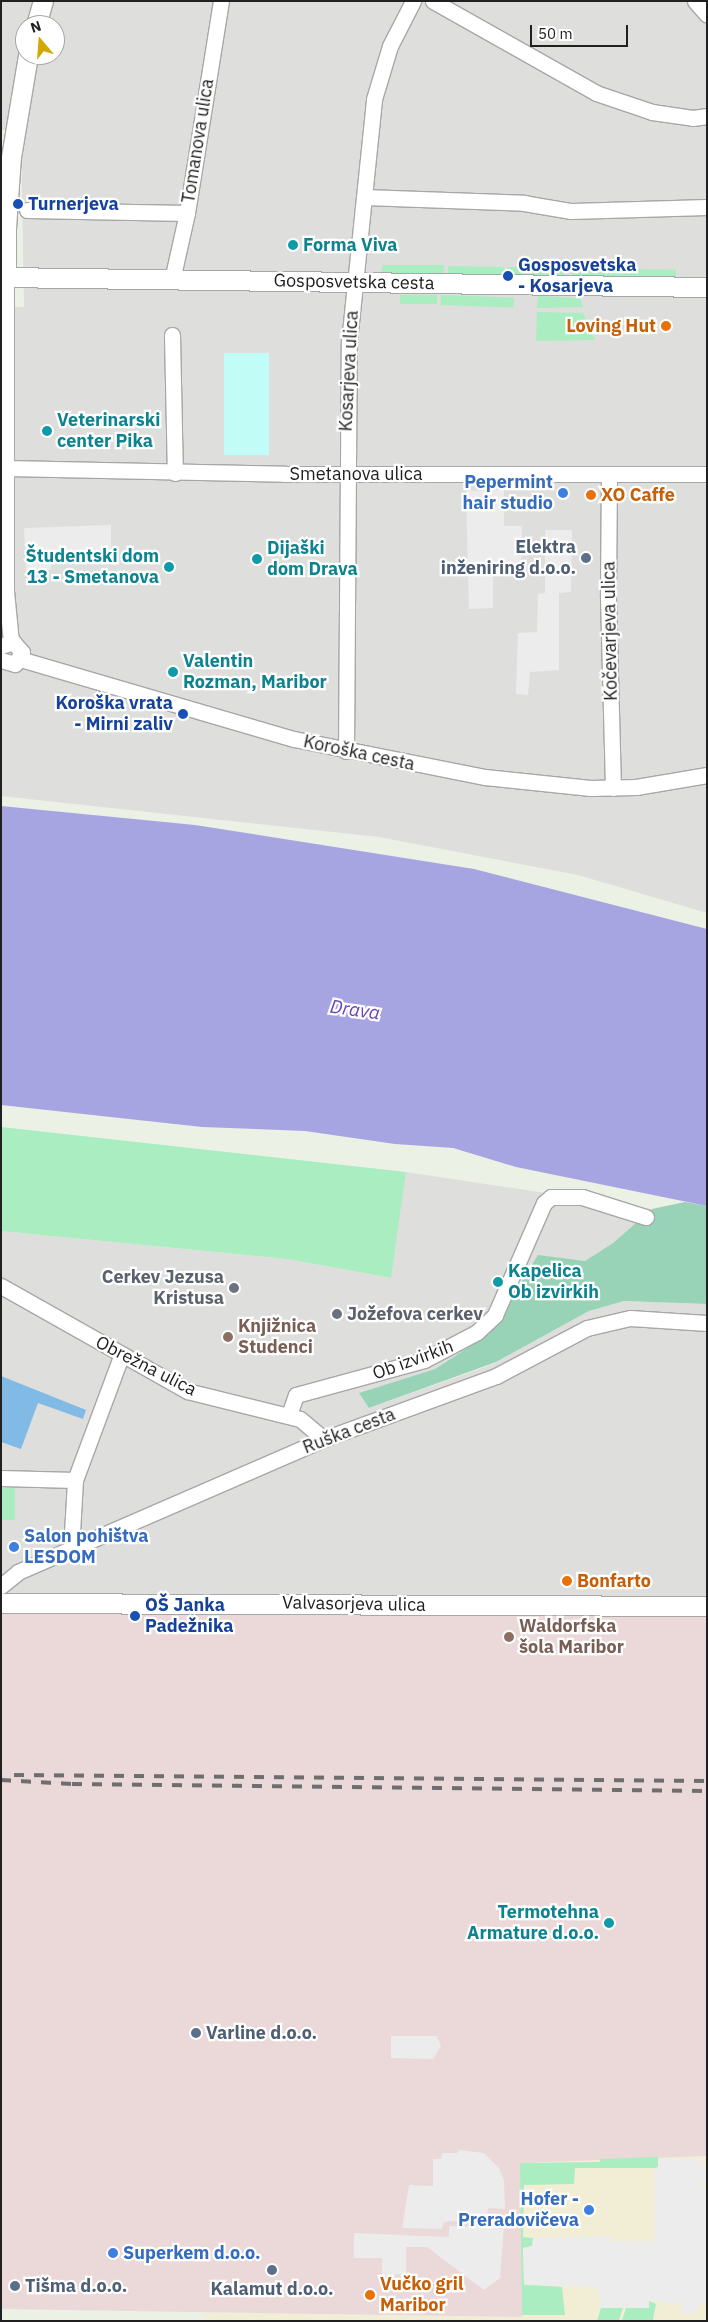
<!DOCTYPE html>
<meta charset="utf-8">
<style>
body{margin:0}
#map{position:relative;width:708px;height:2322px;overflow:hidden;background:#ecf1e6;font-family:"IBM Plex Sans",sans-serif}
div>[style]{position:absolute}
[style*='--x']{left:calc(var(--x)*1px);top:calc(var(--y)*1px);width:calc(var(--w)*1px);rotate:calc(var(--a)*1deg)}
.residential>*{inset:0;background:#dededd}
.commercial>*{inset:0;background:#f2eed5}
.industrial>*{inset:0;background:#ebd8d8}
.grass>*{inset:0;background:#aaedc0;transform-origin:0 0}
.forest>*{inset:0;background:#99d3b7}
.park>*{inset:0;background:#c2fcf6;transform-origin:0 0}
.pitch>*{inset:0;background:#81bae4}
.parking>*{inset:0;background:#ececec}
.water>*{inset:0;background:#a7a5e1}
.roads{filter:drop-shadow(1px 0 #a7a7a7) drop-shadow(-1px 0 #a7a7a7) drop-shadow(0 1px #a7a7a7) drop-shadow(0 -1px #a7a7a7)}
.minor>*{height:15px;margin:-7.5px;padding:0 7.5px;transform-origin:7.5px;border-radius:7.5px;background:#fff}
.tertiary>*{height:19px;margin:-9.5px;padding:0 9.5px;transform-origin:9.5px;border-radius:9.5px;background:#fff}
.rail>*{height:4px;margin-top:-2px;transform-origin:0;background:repeating-linear-gradient(90deg,#6e6e6e 0 10px,transparent 0 20px)}
.dots>*{width:14px;height:14px;translate:-50% -50%;box-sizing:border-box;border:2px solid #fff;border-radius:50%}
span{translate:-50% -50%;white-space:nowrap;text-align:center;line-height:1.15;-webkit-text-stroke:4.5px #fff;paint-order:stroke}
.street-label{font-size:18px;color:#202020}
.transit-label{font-size:18px;color:#164399;font-weight:700}
.left{translate:0 -50%;text-align:left}
.right{translate:-100% -50%;text-align:right}
.culture-label{font-size:18px;color:#0d838f;font-weight:700}
.food-label{font-size:18px;color:#c56008;font-weight:700}
.shop-label{font-size:18px;color:#366cbe;font-weight:700}
.service-label{font-size:18px;color:#4e5e75;font-weight:700}
.worship-label{font-size:18px;color:#5b616d;font-weight:700}
.education-label{font-size:18px;color:#785e54;font-weight:700}
.water-label{font-size:19px;color:#6946b6;font-style:italic}
.frame{position:absolute;inset:0;border:2px solid #202020;pointer-events:none}
.north{position:absolute;left:15px;top:15px;width:50px;height:50px;box-sizing:border-box;background:#fff;border:1px solid #a6a6a6;border-radius:50%;rotate:342deg;font-size:14px;font-weight:700;line-height:20px;text-align:center;color:#202020}
.north::after{content:'';display:block;margin:auto;width:18px;height:22px;background:#d1a900;clip-path:polygon(50% 0,100% 100%,50% 72%,0 100%)}
.scale{position:absolute;left:530px;top:25px;width:98px;height:22px;box-sizing:border-box;border:2px solid #202020;border-top:0;padding-left:6px;font-size:15px;line-height:18px;white-space:nowrap;color:#202020;-webkit-text-stroke:4px #fff;paint-order:stroke}
</style>
<div id="map">
<div class="residential">
<i style="clip-path:polygon(evenodd,1px 1px,707px 1px,707px 913px,578px 875px,379px 837px,1px 796px,1px 307px,24px 307px,21px 132px,1px 130px,1px 1px,25px 25px,55px 25px,55px 55px,25px 55px,25px 25px)"></i>
<i style="clip-path:polygon(406px 1172px,652px 1209px,613px 1243px,585px 1261px,538px 1256px,489px 1334px,435px 1369px,360px 1393px,370px 1408px,493px 1364px,589px 1311px,624px 1301px,707px 1304px,707px 1614px,532px 1610px,1px 1613px,1px 1231px,287px 1259px,390px 1278px)"></i>
</div>
<div class="commercial">
<i style="clip-path:polygon(707px 2156px,707px 2321px,207px 2321px,207px 2313px,522px 2317px,520px 2163px)"></i>
</div>
<div class="industrial">
<i style="clip-path:polygon(532px 1610px,707px 1614px,707px 2156px,521px 2163px,522px 2317px,1px 2309px,1px 1613px)"></i>
</div>
<div class="grass">
<i style="left:382px;top:265px;width:62px;height:11px"></i>
<i style="left:448px;top:266px;width:56px;height:11px;rotate:1deg"></i>
<i style="clip-path:polygon(508px 267px,565px 267px,564px 279px,508px 275px)"></i>
<i style="left:572px;top:268px;width:104px;height:11px;rotate:1deg"></i>
<i style="left:400px;top:295px;width:37px;height:9px"></i>
<i style="left:441px;top:295px;width:73px;height:10px;rotate:2deg"></i>
<i style="clip-path:polygon(538px 296px,580px 298px,583px 307px,537px 308px)"></i>
<i style="clip-path:polygon(537px 312px,583px 313px,595px 340px,536px 341px)"></i>
<i style="clip-path:polygon(1px 1127px,406px 1172px,391px 1278px,287px 1259px,1px 1231px)"></i>
<i style="left:1px;top:1488px;width:14px;height:32px"></i>
<i style="clip-path:polygon(658px 2157px,658px 2168px,575px 2168px,574px 2184px,524px 2185px,523px 2237px,533px 2238px,533px 2246px,523px 2248px,524px 2284px,562px 2287px,565px 2315px,522px 2315px,520px 2163px,600px 2162px,600px 2159px)"></i>
<i style="clip-path:polygon(649px 2301px,656px 2304px,653px 2320px,622px 2320px,626px 2308px,649px 2308px)"></i>
<i style="clip-path:polygon(601px 2308px,623px 2308px,619px 2320px,597px 2321px)"></i>
</div>
<div class="forest">
<i style="clip-path:polygon(685px 1202px,707px 1206px,707px 1304px,624px 1301px,589px 1311px,496px 1362px,369px 1408px,359px 1393px,435px 1369px,489px 1334px,538px 1255px,585px 1261px,613px 1243px,652px 1209px)"></i>
</div>
<div class="park">
<i style="left:224px;top:353px;width:45px;height:102px"></i>
</div>
<div class="pitch">
<i style="clip-path:polygon(1px 1376px,86px 1410px,83px 1419px,38px 1403px,21px 1449px,1px 1442px)"></i>
</div>
<div class="parking">
<i style="clip-path:polygon(504px 490px,504px 526px,522px 526px,521px 567px,493px 567px,493px 608px,469px 609px,466px 491px)"></i>
<i style="clip-path:polygon(111px 525px,111px 551px,94px 551px,93px 554px,52px 554px,51px 570px,26px 571px,24px 528px)"></i>
<i style="clip-path:polygon(545px 530px,572px 530px,571px 592px,559px 593px,559px 670px,530px 672px,528px 695px,516px 694px,518px 633px,537px 632px,538px 594px,545px 593px)"></i>
<i style="clip-path:polygon(391px 2036px,437px 2036px,441px 2046px,433px 2059px,391px 2058px)"></i>
<i style="clip-path:polygon(459px 2150px,484px 2153px,499px 2168px,504px 2181px,505px 2209px,488px 2208px,486px 2222px,450px 2221px,443px 2223px,442px 2229px,402px 2228px,409px 2185px,433px 2186px,433px 2159px,441px 2159px,442px 2153px,457px 2153px)"></i>
<i style="clip-path:polygon(659px 2159px,702px 2159px,702px 2168px,707px 2168px,707px 2183px,697px 2187px,706px 2187px,707px 2304px,698px 2305px,696px 2313px,681px 2314px,681px 2304px,655px 2301px,649px 2301px,649px 2308px,601px 2308px,600px 2294px,595px 2287px,524px 2285px,523px 2248px,532px 2246px,533px 2238px,610px 2236px,611px 2241px,655px 2241px,655px 2168px,658px 2167px)"></i>
<i style="clip-path:polygon(449px 2226px,504px 2227px,500px 2278px,484px 2290px,427px 2247px,406px 2247px,406px 2274px,382px 2275px,382px 2258px,354px 2258px,354px 2233px,449px 2237px)"></i>
</div>
<div class="water">
<i style="clip-path:polygon(1px 806px,195px 825px,474px 869px,707px 929px,707px 1206px,516px 1167px,453px 1148px,395px 1144px,305px 1131px,202px 1127px,1px 1105px)"></i>
</div>
<div class="roads">
<div class="minor">
<i style="--x:433;--y:1;--w:187;--a:29.4"></i>
<i style="--x:596;--y:93;--w:59;--a:18.7"></i>
<i style="--x:652;--y:112;--w:41;--a:8.3"></i>
<i style="--x:693;--y:118;--w:14;--a:-8"></i>
<i style="--x:695;--y:1;--w:18;--a:49"></i>
<i style="--x:364;--y:197;--w:160;--a:2.1"></i>
<i style="--x:524;--y:203;--w:48;--a:9.7"></i>
<i style="--x:571;--y:211;--w:136;--a:-1.7"></i>
<i style="--x:27;--y:210;--w:160;--a:1.1"></i>
<i style="--x:6;--y:277;--w:314;--a:90"></i>
<i style="--x:6;--y:591;--w:51;--a:84.4"></i>
<i style="--x:172;--y:280;--w:69;--a:-77.4"></i>
<i style="--x:187;--y:213;--w:215;--a:-80.9"></i>
<i style="--x:172;--y:335;--w:138;--a:88.8"></i>
<i style="--x:6;--y:468;--w:279;--a:1.2"></i>
<i style="--x:285;--y:474;--w:422;--a:0"></i>
<i style="--x:609;--y:475;--w:122;--a:90.5"></i>
<i style="--x:608;--y:597;--w:191;--a:88.5"></i>
<i style="--x:1;--y:646;--w:13;--a:-18"></i>
<i style="--x:13;--y:642;--w:13;--a:48"></i>
<i style="--x:22;--y:652;--w:14;--a:120"></i>
<i style="--x:15;--y:664;--w:15;--a:-164"></i>
<i style="--x:20;--y:659;--w:285;--a:16.3"></i>
<i style="--x:294;--y:739;--w:195;--a:11.3"></i>
<i style="--x:485;--y:777;--w:106;--a:6"></i>
<i style="--x:590;--y:788;--w:46;--a:-1.2"></i>
<i style="--x:636;--y:787;--w:72;--a:-9.6"></i>
<i style="--x:346;--y:751;--w:409;--a:-89.6"></i>
<i style="--x:349;--y:342;--w:244;--a:-84.1"></i>
<i style="--x:374;--y:99;--w:55;--a:-73.2"></i>
<i style="--x:390;--y:46;--w:51;--a:-62.9"></i>
<i style="--x:1;--y:1286;--w:214;--a:29.4"></i>
<i style="--x:187;--y:1391;--w:116;--a:13.9"></i>
<i style="--x:300;--y:1419;--w:31;--a:40"></i>
<i style="--x:289;--y:1415;--w:21;--a:-71"></i>
<i style="--x:296;--y:1395;--w:133;--a:-15.3"></i>
<i style="--x:424;--y:1360;--w:60;--a:-27.8"></i>
<i style="--x:477;--y:1332;--w:25;--a:-43"></i>
<i style="--x:495;--y:1315;--w:122;--a:-66.4"></i>
<i style="--x:544;--y:1203;--w:9;--a:-41"></i>
<i style="--x:551;--y:1197;--w:31;--a:0"></i>
<i style="--x:582;--y:1197;--w:67;--a:17.4"></i>
<i style="--x:1;--y:1478;--w:74;--a:1.5"></i>
<i style="--x:71;--y:1550;--w:70;--a:-86.7"></i>
<i style="--x:75;--y:1480;--w:132;--a:-69.6"></i>
<i style="--x:1;--y:1586;--w:22;--a:-39"></i>
<i style="--x:18;--y:1572;--w:334;--a:-23.5"></i>
<i style="--x:324;--y:1439;--w:183;--a:-20.1"></i>
<i style="--x:496;--y:1376;--w:103;--a:-27.8"></i>
<i style="--x:587;--y:1328;--w:44;--a:-13.1"></i>
<i style="--x:630;--y:1318;--w:77;--a:3.7"></i>
</div>
<div class="tertiary">
<i style="--x:36;--y:25;--w:25;--a:-74"></i>
<i style="--x:1;--y:277;--w:706;--a:0.81"></i>
<i style="--x:6;--y:277;--w:49;--a:-90"></i>
<i style="--x:6;--y:228;--w:71;--a:-86"></i>
<i style="--x:11;--y:157;--w:103;--a:-80.5"></i>
<i style="--x:1;--y:1603;--w:706;--a:0.24"></i>
</div>
</div>
<div class="rail">
<i style="--x:14;--y:1775;--w:693;--a:0.5"></i>
<i style="--x:1;--y:1780;--w:71;--a:3.2"></i>
<i style="--x:72;--y:1784;--w:635;--a:0.63"></i>
</div>
<div class="dots">
<i style="left:18px;top:204px;background:#1a4fb4"></i>
<i style="left:293px;top:245px;background:#0f9aa8"></i>
<i style="left:508px;top:276px;background:#1a4fb4"></i>
<i style="left:666px;top:326px;background:#e8710a"></i>
<i style="left:47px;top:431px;background:#0f9aa8"></i>
<i style="left:563px;top:493px;background:#3f7fe0"></i>
<i style="left:591px;top:495px;background:#e8710a"></i>
<i style="left:586px;top:558px;background:#5c6f8a"></i>
<i style="left:257px;top:559px;background:#0f9aa8"></i>
<i style="left:169px;top:567px;background:#0f9aa8"></i>
<i style="left:173px;top:672px;background:#0f9aa8"></i>
<i style="left:183px;top:714px;background:#1a4fb4"></i>
<i style="left:498px;top:1282px;background:#0f9aa8"></i>
<i style="left:234px;top:1288px;background:#6b7280"></i>
<i style="left:337px;top:1314px;background:#6b7280"></i>
<i style="left:228px;top:1337px;background:#8d6e63"></i>
<i style="left:14px;top:1547px;background:#3f7fe0"></i>
<i style="left:567px;top:1581px;background:#e8710a"></i>
<i style="left:135px;top:1616px;background:#1a4fb4"></i>
<i style="left:509px;top:1637px;background:#8d6e63"></i>
<i style="left:609px;top:1923px;background:#0f9aa8"></i>
<i style="left:196px;top:2033px;background:#5c6f8a"></i>
<i style="left:589px;top:2210px;background:#3f7fe0"></i>
<i style="left:113px;top:2253px;background:#3f7fe0"></i>
<i style="left:272px;top:2270px;background:#5c6f8a"></i>
<i style="left:15px;top:2286px;background:#5c6f8a"></i>
<i style="left:370px;top:2295px;background:#e8710a"></i>
</div>
<div class="street-label">
<span style="left:198px;top:141px;rotate:-81deg">Tomanova ulica</span>
<span style="left:354px;top:282px;rotate:1deg">Gosposvetska cesta</span>
<span style="left:349px;top:371px;rotate:-87deg">Kosarjeva ulica</span>
<span style="left:356px;top:474px">Smetanova ulica</span>
<span style="left:610px;top:631px;rotate:-91deg">Kočevarjeva ulica</span>
<span style="left:359px;top:753px;rotate:12deg">Koroška cesta</span>
<span style="left:413px;top:1360px;rotate:-20deg">Ob izvirkih</span>
<span style="left:146px;top:1366px;rotate:27deg">Obrežna ulica</span>
<span style="left:349px;top:1431px;rotate:-21deg">Ruška cesta</span>
<span style="left:354px;top:1604px;rotate:1deg">Valvasorjeva ulica</span>
</div>
<div class="transit-label">
<span class="left" style="left:28px;top:204px">Turnerjeva</span>
<span class="left" style="left:518px;top:276px">Gosposvetska<br>- Kosarjeva</span>
<span class="right" style="left:173px;top:714px">Koroška vrata<br>- Mirni zaliv</span>
<span class="left" style="left:145px;top:1616px">OŠ Janka<br>Padežnika</span>
</div>
<div class="culture-label">
<span class="left" style="left:303px;top:245px">Forma Viva</span>
<span class="left" style="left:57px;top:431px">Veterinarski<br>center Pika</span>
<span class="left" style="left:267px;top:559px">Dijaški<br>dom Drava</span>
<span class="right" style="left:159px;top:567px">Študentski dom<br>13 - Smetanova</span>
<span class="left" style="left:183px;top:672px">Valentin<br>Rozman, Maribor</span>
<span class="left" style="left:508px;top:1282px">Kapelica<br>Ob izvirkih</span>
<span class="right" style="left:599px;top:1923px">Termotehna<br>Armature d.o.o.</span>
</div>
<div class="food-label">
<span class="right" style="left:656px;top:326px">Loving Hut</span>
<span class="left" style="left:601px;top:495px">XO Caffe</span>
<span class="left" style="left:577px;top:1581px">Bonfarto</span>
<span class="left" style="left:380px;top:2295px">Vučko gril<br>Maribor</span>
</div>
<div class="shop-label">
<span class="right" style="left:553px;top:493px">Pepermint<br>hair studio</span>
<span class="left" style="left:24px;top:1547px">Salon pohištva<br>LESDOM</span>
<span class="right" style="left:579px;top:2210px">Hofer -<br>Preradovičeva</span>
<span class="left" style="left:123px;top:2253px">Superkem d.o.o.</span>
</div>
<div class="service-label">
<span class="right" style="left:576px;top:558px">Elektra<br>inženiring d.o.o.</span>
<span class="left" style="left:206px;top:2033px">Varline d.o.o.</span>
<span class="left" style="left:25px;top:2286px">Tišma d.o.o.</span>
<span style="left:272px;top:2289px">Kalamut d.o.o.</span>
</div>
<div class="worship-label">
<span class="right" style="left:224px;top:1288px">Cerkev Jezusa<br>Kristusa</span>
<span class="left" style="left:347px;top:1314px">Jožefova cerkev</span>
</div>
<div class="education-label">
<span class="left" style="left:238px;top:1337px">Knjižnica<br>Studenci</span>
<span class="left" style="left:519px;top:1637px">Waldorfska<br>šola Maribor</span>
</div>
<div class="water-label">
<span style="left:355px;top:1010px;rotate:8deg">Drava</span>
</div>
<div class="frame"></div>
<div class="north">N</div>
<div class="scale">50 m</div>
</div>
